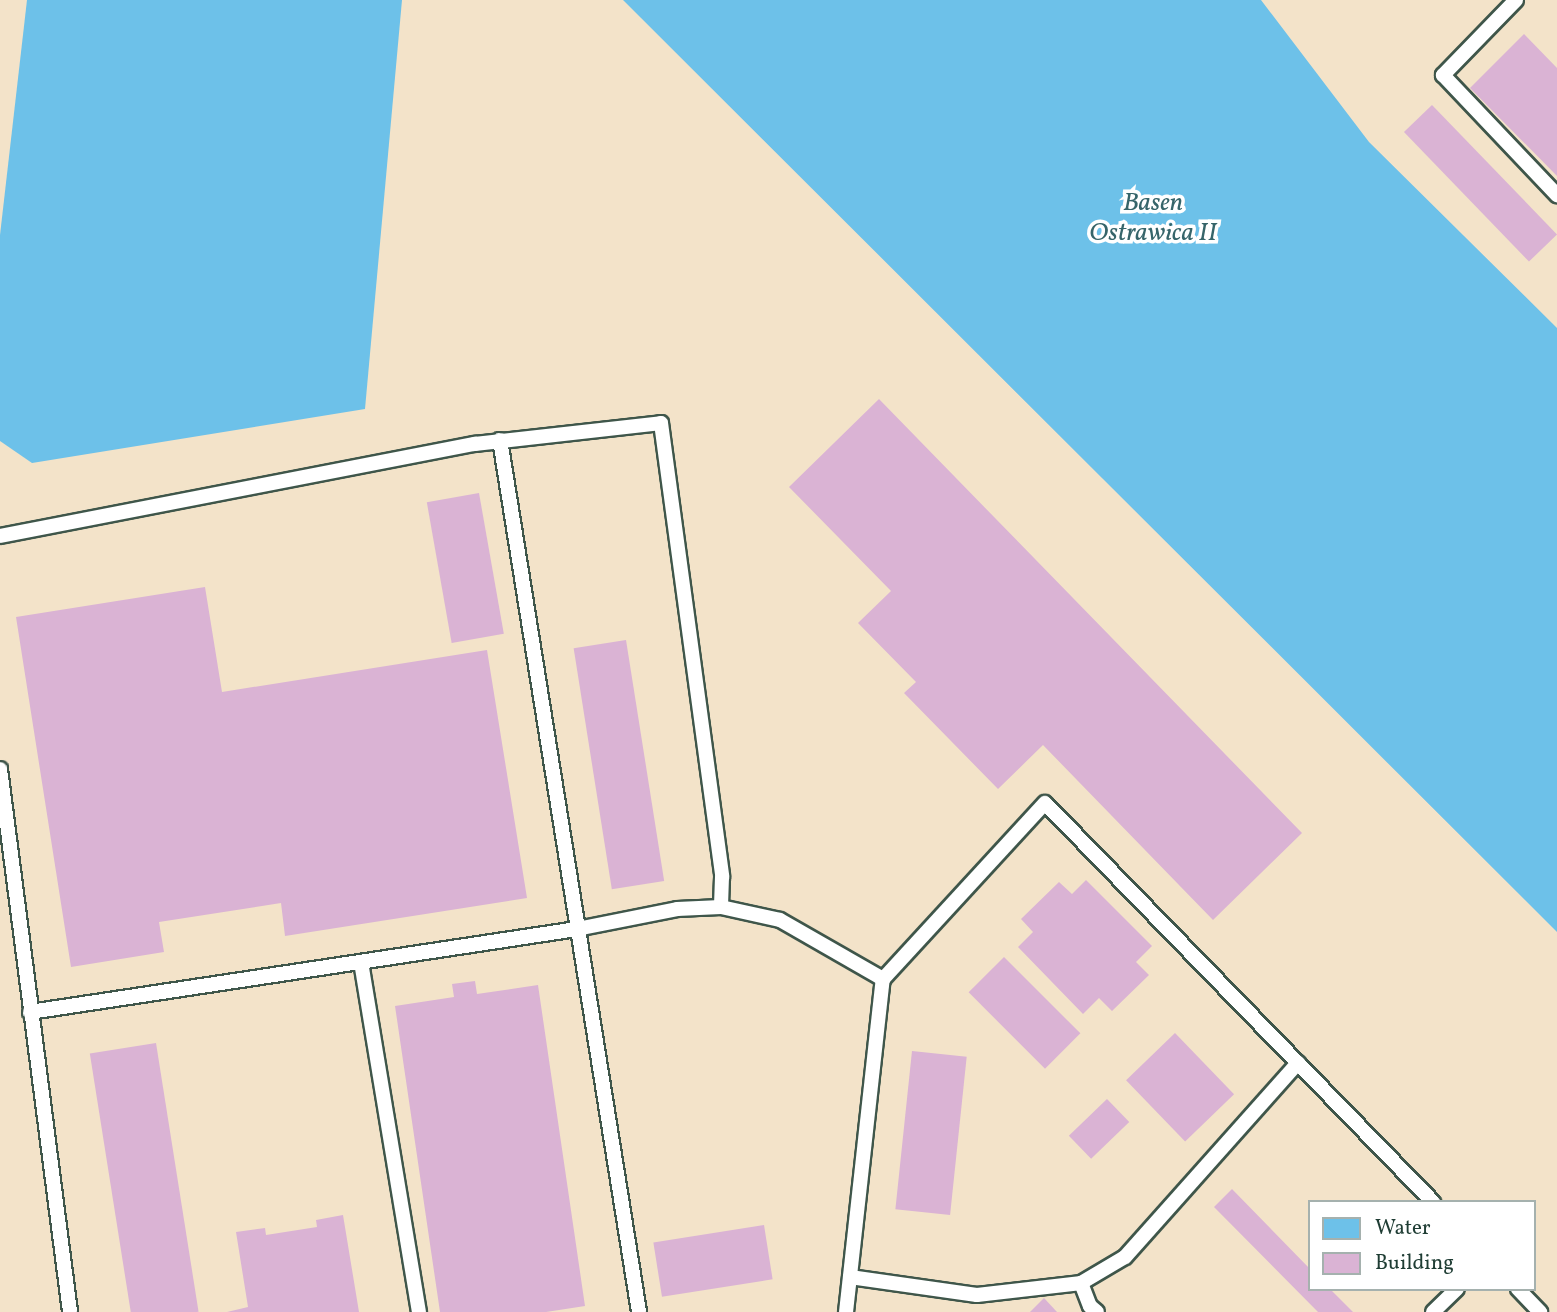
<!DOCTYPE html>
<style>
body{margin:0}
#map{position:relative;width:1557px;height:1312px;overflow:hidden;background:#f3e3c9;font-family:Vollkorn,serif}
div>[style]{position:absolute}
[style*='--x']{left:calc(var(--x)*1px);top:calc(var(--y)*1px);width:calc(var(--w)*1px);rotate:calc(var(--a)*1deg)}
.water>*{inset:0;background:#6dc1e9}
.building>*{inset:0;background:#dab3d4;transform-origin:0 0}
.roads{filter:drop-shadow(2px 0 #3f564a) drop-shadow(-2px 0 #3f564a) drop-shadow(0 2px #3f564a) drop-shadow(0 -2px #3f564a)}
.lane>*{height:14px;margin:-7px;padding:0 7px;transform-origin:7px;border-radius:7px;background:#fff}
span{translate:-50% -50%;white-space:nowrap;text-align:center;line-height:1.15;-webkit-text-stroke:7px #fff;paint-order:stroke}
.water-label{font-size:26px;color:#36656a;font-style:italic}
.legend{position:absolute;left:1308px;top:1200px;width:228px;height:91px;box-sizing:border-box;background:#fff;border:2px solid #a5b1ae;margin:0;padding:9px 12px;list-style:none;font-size:21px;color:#1f3d34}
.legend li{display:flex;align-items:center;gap:14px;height:35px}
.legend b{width:35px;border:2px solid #a5b1ae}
</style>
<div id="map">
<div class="water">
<i style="clip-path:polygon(27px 0,402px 0,365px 409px,32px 463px,0 441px,0 235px)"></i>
<i style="clip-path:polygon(623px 0,1261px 0,1369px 142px,1557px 328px,1557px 932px)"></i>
</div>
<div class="building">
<i style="clip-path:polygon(1524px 34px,1557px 68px,1557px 176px,1470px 88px)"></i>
<i style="left:1432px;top:105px;width:180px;height:39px;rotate:46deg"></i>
<i style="clip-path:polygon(879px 399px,1302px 833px,1213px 920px,1043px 745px,998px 789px,904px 693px,916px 682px,858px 623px,891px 591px,789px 487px)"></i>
<i style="left:479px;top:493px;width:143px;height:53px;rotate:80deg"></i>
<i style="clip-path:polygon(205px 587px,222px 692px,487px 650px,527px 898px,285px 936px,281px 903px,159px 922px,164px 952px,71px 967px,16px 617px)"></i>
<i style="left:626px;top:640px;width:244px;height:53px;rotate:81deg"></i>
<i style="clip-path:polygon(1086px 880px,1152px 946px,1136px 962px,1149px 975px,1112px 1011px,1099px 998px,1083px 1014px,1018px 947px,1033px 932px,1021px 919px,1059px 882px,1072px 894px)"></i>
<i style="left:1004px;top:957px;width:108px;height:50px;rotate:45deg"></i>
<i style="clip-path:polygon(475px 981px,477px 994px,538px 985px,585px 1306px,546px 1312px,440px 1312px,395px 1006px,454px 997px,452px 984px)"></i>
<i style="left:1175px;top:1033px;width:85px;height:68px;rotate:46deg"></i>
<i style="left:156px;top:1043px;width:272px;height:67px;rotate:81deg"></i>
<i style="left:912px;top:1051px;width:55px;height:159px;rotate:6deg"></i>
<i style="left:1107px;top:1099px;width:32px;height:53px;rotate:46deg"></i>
<i style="clip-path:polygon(1232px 1189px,1310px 1269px,1310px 1289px,1330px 1289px,1353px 1312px,1318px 1312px,1214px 1207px)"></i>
<i style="clip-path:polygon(343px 1215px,359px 1312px,227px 1312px,248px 1307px,236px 1232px,265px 1228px,266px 1235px,317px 1227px,316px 1220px)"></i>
<i style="left:764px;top:1225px;width:55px;height:112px;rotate:81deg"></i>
<i style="clip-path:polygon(1044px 1298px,1057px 1312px,1030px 1312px)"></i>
</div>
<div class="roads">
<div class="lane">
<i style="--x:1516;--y:0;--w:105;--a:134.2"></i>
<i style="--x:1443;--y:75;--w:166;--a:46.5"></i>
<i style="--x:500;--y:440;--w:883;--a:80.94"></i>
<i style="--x:0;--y:536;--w:484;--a:-11"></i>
<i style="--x:475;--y:444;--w:187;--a:-6.4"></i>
<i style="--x:661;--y:423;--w:458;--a:82.3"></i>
<i style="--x:722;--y:877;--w:30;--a:92"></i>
<i style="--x:0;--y:769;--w:547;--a:82.65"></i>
<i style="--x:361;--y:962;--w:355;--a:80.6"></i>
<i style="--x:30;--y:1012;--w:553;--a:-8.63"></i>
<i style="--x:577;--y:929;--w:102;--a:-11.3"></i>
<i style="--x:677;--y:909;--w:44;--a:-2.6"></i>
<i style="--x:721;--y:907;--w:60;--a:12.4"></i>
<i style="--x:780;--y:920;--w:119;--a:29.8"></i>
<i style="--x:850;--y:1277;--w:128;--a:8.1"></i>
<i style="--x:977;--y:1295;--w:105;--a:-6.6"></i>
<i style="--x:1081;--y:1283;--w:51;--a:-30.6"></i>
<i style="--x:1125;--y:1257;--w:260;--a:-48.3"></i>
<i style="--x:1081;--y:1283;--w:25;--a:69"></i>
<i style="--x:1090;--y:1306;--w:9;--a:41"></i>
<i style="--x:1518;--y:1289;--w:32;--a:46"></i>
<i style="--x:846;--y:1312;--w:335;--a:-83.7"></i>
<i style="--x:883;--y:979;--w:239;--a:-47.4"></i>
<i style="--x:1045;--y:803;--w:557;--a:45.8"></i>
<i style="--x:1433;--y:1312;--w:33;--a:-44"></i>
</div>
</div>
<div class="water-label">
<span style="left:1153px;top:219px">Basen<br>Ostrawica II</span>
</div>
<ul class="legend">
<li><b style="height:19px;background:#6dc1e9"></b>Water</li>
<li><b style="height:19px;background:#dab3d4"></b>Building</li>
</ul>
</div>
